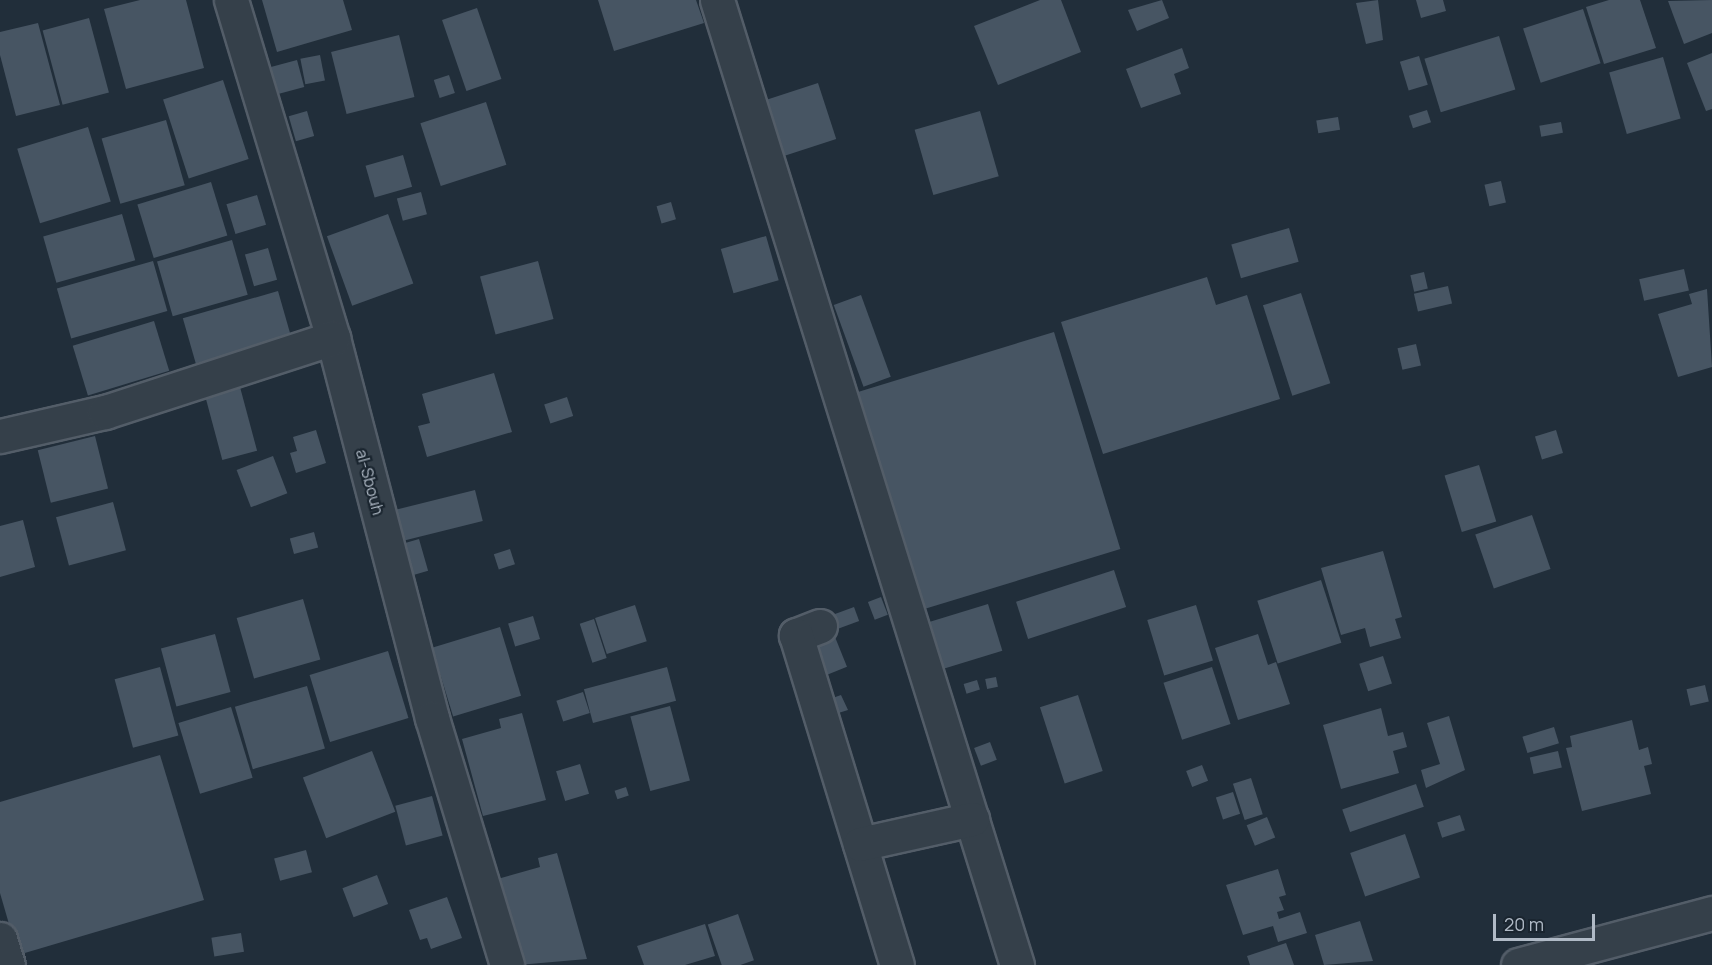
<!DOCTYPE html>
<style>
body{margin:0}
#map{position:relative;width:1712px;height:965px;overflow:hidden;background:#212e3a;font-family:Manrope,sans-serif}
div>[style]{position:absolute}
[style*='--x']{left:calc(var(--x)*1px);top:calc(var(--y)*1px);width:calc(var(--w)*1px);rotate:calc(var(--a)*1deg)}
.building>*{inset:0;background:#475563;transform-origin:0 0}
.roads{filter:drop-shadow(2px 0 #535d68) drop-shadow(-2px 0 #535d68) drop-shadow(0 2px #535d68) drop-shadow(0 -2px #535d68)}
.minor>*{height:33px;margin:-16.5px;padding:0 16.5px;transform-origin:16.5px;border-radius:16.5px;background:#35404a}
span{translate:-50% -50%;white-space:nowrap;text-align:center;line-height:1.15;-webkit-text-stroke:4.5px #1a252f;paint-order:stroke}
.street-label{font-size:16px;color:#b0bac6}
.scale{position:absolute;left:1493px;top:914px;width:102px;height:27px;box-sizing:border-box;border:3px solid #b0bac6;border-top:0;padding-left:8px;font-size:18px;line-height:21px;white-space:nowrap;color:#b0bac6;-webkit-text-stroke:4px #1a252f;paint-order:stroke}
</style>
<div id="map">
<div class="building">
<i style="clip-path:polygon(140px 0,186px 0,204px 68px,126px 89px,104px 9px)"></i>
<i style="clip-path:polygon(262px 0,343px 0,352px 30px,277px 52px)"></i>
<i style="clip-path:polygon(598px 0,696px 0,704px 23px,614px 51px)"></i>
<i style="clip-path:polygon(1040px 0,1061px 0,1081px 52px,998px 85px,974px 26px)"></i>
<i style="clip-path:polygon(1162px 0,1169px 18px,1137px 31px,1128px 10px)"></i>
<i style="clip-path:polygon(1378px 0,1383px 40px,1366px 44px,1356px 3px)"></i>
<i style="clip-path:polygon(1416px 0,1443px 0,1446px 11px,1421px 18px)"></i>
<i style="clip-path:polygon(1609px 0,1640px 0,1656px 48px,1604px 64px,1586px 7px)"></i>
<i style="clip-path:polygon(1712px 0,1712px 33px,1684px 44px,1668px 1px)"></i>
<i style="left:477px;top:8px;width:75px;height:37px;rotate:71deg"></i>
<i style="left:1583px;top:9px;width:57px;height:63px;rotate:72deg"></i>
<i style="left:89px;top:18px;width:77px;height:48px;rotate:75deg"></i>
<i style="clip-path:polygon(38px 23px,60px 105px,16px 116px,0 55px,0 32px)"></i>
<i style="left:399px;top:35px;width:64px;height:70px;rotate:76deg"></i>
<i style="left:1499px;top:36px;width:56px;height:78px;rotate:73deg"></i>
<i style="clip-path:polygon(1182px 48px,1189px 68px,1174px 74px,1181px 94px,1141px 108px,1126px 69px)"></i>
<i style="clip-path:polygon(1712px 53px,1712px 109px,1706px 111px,1687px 63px)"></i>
<i style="left:320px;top:55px;width:26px;height:20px;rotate:79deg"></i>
<i style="left:1419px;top:56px;width:30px;height:20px;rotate:73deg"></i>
<i style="left:1663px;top:57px;width:64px;height:56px;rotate:74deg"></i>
<i style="left:297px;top:60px;width:28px;height:28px;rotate:75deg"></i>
<i style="left:449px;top:75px;width:19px;height:16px;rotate:72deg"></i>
<i style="left:223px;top:80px;width:83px;height:63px;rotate:72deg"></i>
<i style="left:818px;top:83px;width:59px;height:59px;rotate:72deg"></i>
<i style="left:486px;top:102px;width:66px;height:69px;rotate:72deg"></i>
<i style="left:1427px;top:110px;width:13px;height:19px;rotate:72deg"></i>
<i style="left:307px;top:111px;width:26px;height:19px;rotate:74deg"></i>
<i style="left:980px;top:111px;width:68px;height:68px;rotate:74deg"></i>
<i style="left:1338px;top:117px;width:13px;height:22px;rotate:81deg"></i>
<i style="left:166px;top:120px;width:68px;height:67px;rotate:74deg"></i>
<i style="left:1561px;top:122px;width:11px;height:22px;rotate:80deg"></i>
<i style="left:88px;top:127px;width:78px;height:74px;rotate:73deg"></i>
<i style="left:403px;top:155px;width:33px;height:39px;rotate:74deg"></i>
<i style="left:1501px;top:181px;width:22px;height:17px;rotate:77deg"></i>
<i style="left:211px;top:182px;width:56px;height:77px;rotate:73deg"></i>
<i style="left:421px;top:192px;width:23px;height:25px;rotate:75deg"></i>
<i style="left:257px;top:195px;width:31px;height:32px;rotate:73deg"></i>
<i style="left:671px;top:202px;width:18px;height:15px;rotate:74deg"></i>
<i style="left:122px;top:214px;width:48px;height:82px;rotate:74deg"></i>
<i style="left:388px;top:214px;width:74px;height:65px;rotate:70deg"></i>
<i style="left:1289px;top:228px;width:35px;height:60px;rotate:74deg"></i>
<i style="left:766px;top:236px;width:46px;height:47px;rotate:74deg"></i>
<i style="left:232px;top:240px;width:57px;height:78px;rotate:74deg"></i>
<i style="left:268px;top:248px;width:33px;height:24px;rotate:74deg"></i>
<i style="left:153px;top:261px;width:52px;height:100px;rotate:74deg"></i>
<i style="left:538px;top:261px;width:60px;height:60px;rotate:75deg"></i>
<i style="left:1684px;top:269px;width:22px;height:46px;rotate:77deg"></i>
<i style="left:1424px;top:272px;width:17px;height:14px;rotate:77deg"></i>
<i style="clip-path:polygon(1207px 277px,1216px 305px,1247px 295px,1280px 399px,1103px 454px,1061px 322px)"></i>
<i style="left:1448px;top:286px;width:18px;height:35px;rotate:77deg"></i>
<i style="clip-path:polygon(1707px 289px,1712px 367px,1678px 377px,1658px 314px,1692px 304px,1689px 294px)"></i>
<i style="left:278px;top:291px;width:47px;height:99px;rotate:74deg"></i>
<i style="left:1301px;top:293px;width:95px;height:40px;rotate:72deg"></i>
<i style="left:861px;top:295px;width:87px;height:29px;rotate:70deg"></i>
<i style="left:154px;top:321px;width:52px;height:85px;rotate:73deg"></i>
<i style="left:1054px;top:332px;width:227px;height:205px;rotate:73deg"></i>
<i style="left:1416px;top:344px;width:22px;height:19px;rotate:77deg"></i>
<i style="clip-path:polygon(494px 373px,512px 432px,427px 457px,418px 426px,430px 423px,422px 394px)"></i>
<i style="left:240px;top:387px;width:66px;height:36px;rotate:75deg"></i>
<i style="left:567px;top:397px;width:20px;height:24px;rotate:72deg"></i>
<i style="clip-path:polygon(316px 430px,326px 463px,296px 473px,290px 453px,297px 451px,293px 437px)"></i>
<i style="left:1556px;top:430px;width:24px;height:22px;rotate:73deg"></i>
<i style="left:95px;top:436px;width:54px;height:59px;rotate:76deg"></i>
<i style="left:273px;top:456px;width:40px;height:39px;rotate:69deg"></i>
<i style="left:1479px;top:465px;width:59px;height:36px;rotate:73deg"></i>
<i style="left:475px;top:490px;width:32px;height:86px;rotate:76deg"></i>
<i style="left:113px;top:502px;width:50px;height:59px;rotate:75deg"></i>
<i style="left:1532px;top:515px;width:57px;height:60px;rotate:71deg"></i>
<i style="clip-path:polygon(23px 520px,35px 567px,0 577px,0 526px)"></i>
<i style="left:314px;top:532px;width:16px;height:25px;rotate:75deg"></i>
<i style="left:419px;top:539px;width:33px;height:17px;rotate:74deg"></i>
<i style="left:510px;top:549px;width:16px;height:17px;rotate:72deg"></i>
<i style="clip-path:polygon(1383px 551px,1402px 617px,1395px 619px,1401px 638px,1370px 647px,1365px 628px,1341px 635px,1321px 568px)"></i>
<i style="left:1114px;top:570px;width:39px;height:103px;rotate:72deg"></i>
<i style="left:1321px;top:580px;width:66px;height:67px;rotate:72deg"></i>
<i style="left:881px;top:597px;width:19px;height:14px;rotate:69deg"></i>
<i style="left:303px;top:599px;width:63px;height:69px;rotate:74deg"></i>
<i style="left:988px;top:604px;width:49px;height:64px;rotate:73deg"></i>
<i style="left:635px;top:605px;width:38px;height:42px;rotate:72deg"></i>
<i style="left:1196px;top:605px;width:58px;height:51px;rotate:73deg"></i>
<i style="left:854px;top:607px;width:15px;height:26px;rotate:70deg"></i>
<i style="left:533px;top:616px;width:24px;height:26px;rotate:73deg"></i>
<i style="left:594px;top:619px;width:41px;height:15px;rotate:72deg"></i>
<i style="left:500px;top:627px;width:72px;height:71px;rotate:73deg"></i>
<i style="left:215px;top:634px;width:60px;height:56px;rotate:75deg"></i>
<i style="clip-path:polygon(1258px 634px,1268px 665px,1276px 662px,1290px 704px,1238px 720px,1215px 648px)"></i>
<i style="left:835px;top:637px;width:32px;height:32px;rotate:68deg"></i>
<i style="left:388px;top:651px;width:70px;height:82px;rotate:73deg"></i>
<i style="left:1383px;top:656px;width:29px;height:25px;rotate:72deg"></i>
<i style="left:160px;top:667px;width:71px;height:47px;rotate:75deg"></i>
<i style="left:667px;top:667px;width:35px;height:86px;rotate:75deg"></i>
<i style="left:1212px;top:667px;width:60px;height:51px;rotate:72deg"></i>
<i style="left:996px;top:677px;width:10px;height:11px;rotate:79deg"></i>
<i style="left:977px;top:680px;width:10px;height:14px;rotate:73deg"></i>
<i style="left:1705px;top:685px;width:17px;height:19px;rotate:77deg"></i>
<i style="left:307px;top:686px;width:65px;height:75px;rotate:74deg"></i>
<i style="left:583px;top:692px;width:22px;height:28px;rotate:72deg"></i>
<i style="clip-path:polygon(841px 695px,848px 710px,832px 715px,827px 700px)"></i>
<i style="left:1078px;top:695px;width:80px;height:40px;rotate:72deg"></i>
<i style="left:670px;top:706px;width:77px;height:41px;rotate:75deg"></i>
<i style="left:231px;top:707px;width:74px;height:55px;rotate:73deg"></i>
<i style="clip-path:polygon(1381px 708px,1388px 736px,1403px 732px,1407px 747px,1393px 751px,1399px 773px,1341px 789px,1323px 725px)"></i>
<i style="clip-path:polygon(522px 713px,546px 800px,483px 816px,462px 739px,501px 728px,499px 719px)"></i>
<i style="clip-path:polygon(1449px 716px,1465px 770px,1426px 788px,1421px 770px,1440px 764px,1427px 723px)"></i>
<i style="clip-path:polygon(1632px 720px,1639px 750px,1648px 747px,1652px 764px,1644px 766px,1651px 794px,1582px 811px,1566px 748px,1572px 747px,1570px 736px)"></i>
<i style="left:1554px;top:727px;width:17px;height:33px;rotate:73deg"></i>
<i style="left:990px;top:742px;width:19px;height:17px;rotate:69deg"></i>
<i style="left:372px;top:751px;width:65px;height:74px;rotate:69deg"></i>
<i style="left:1558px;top:751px;width:17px;height:29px;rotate:77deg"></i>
<i style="clip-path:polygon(160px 755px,204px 900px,18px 955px,0 893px,0 802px)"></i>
<i style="left:580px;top:764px;width:31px;height:25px;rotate:73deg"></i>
<i style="left:1202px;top:765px;width:17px;height:17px;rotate:69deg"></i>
<i style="left:1251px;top:778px;width:38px;height:19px;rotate:72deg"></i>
<i style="left:1416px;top:784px;width:24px;height:78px;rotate:71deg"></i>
<i style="left:626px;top:787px;width:9px;height:12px;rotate:72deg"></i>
<i style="left:1233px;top:792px;width:23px;height:18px;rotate:72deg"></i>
<i style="left:432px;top:796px;width:41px;height:38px;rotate:75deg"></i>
<i style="left:1460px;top:815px;width:16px;height:24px;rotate:72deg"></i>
<i style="left:1267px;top:817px;width:22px;height:22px;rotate:68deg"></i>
<i style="left:1405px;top:834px;width:46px;height:58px;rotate:71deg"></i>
<i style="left:306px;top:850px;width:23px;height:33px;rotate:75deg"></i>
<i style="clip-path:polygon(557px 853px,587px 959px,518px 965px,494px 880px,540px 867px,538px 858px)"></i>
<i style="clip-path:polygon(1278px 869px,1286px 895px,1279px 897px,1284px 910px,1277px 912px,1279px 919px,1300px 912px,1307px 933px,1278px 942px,1273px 926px,1243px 935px,1226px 885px)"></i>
<i style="left:377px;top:875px;width:31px;height:37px;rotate:69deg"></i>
<i style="clip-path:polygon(447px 897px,462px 938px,431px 949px,427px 938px,420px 940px,409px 910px)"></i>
<i style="left:738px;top:914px;width:49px;height:32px;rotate:71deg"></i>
<i style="clip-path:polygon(1360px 921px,1373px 961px,1324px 965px,1315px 935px)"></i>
<i style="clip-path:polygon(705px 924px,715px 956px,685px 965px,644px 965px,637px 946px)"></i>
<i style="left:241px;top:933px;width:19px;height:30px;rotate:81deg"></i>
<i style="clip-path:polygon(1286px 943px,1294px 965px,1250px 965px,1247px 956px)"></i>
</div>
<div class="roads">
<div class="minor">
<i style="--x:231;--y:0;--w:353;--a:73.2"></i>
<i style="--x:333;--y:338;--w:393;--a:75.4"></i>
<i style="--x:432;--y:718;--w:258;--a:73.1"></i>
<i style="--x:717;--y:0;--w:1011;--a:72.73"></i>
<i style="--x:0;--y:436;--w:108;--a:-12.9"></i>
<i style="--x:105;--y:412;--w:240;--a:-18"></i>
<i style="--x:820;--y:626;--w:26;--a:159"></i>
<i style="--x:796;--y:635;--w:345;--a:73"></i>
<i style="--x:860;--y:844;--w:115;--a:-12.6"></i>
<i style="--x:0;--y:939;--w:27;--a:73"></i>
<i style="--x:1518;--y:965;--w:201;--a:-15"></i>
</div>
</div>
<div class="street-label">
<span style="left:370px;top:482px;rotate:75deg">al-Sbouh</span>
</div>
<div class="scale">20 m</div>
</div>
